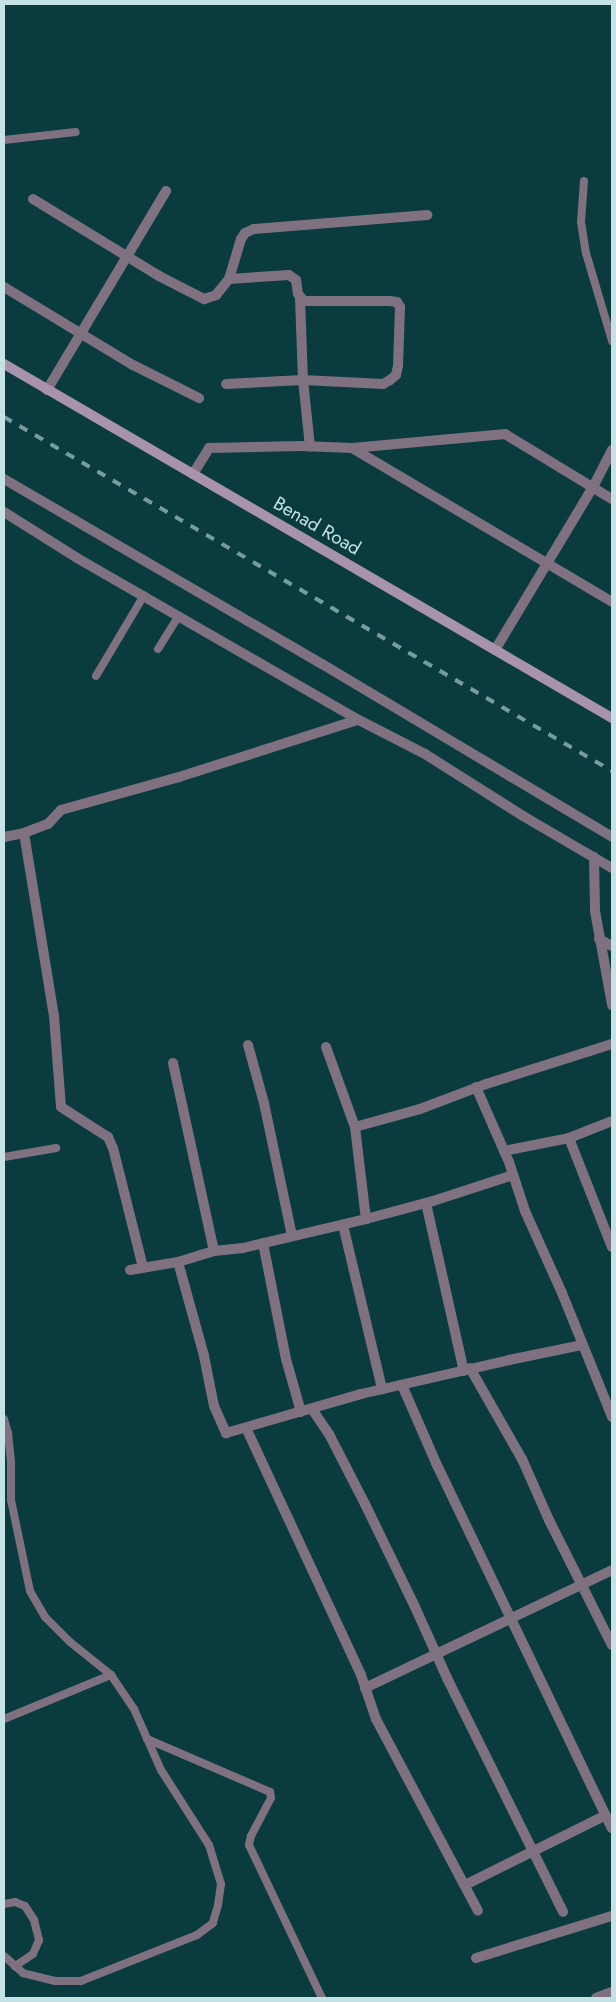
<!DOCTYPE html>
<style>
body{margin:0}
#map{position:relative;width:616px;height:2002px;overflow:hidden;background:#093b3f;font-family:Jost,sans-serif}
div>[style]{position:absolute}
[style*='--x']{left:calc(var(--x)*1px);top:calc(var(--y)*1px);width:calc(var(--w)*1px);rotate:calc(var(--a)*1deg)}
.service>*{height:8px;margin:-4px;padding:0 4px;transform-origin:4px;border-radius:4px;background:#7f7180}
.minor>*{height:10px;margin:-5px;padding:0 5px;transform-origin:5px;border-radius:5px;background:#7f7180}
.tertiary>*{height:10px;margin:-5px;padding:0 5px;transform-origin:5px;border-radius:5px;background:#7f7180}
.secondary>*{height:10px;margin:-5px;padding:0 5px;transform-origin:5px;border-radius:5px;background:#a993ac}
.rail>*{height:4px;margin-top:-2px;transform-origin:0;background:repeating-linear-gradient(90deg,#779ca0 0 9px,transparent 0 18px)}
span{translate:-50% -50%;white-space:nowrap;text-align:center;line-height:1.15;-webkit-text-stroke:5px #093b3f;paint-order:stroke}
.street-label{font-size:19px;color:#c5e2e5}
.frame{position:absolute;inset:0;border:5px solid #c5e2e5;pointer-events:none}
</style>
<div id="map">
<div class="service">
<i style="--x:4;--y:140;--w:72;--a:-6.3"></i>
<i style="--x:584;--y:181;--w:41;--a:94.2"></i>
<i style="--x:581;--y:222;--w:31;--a:81"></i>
<i style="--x:586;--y:253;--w:92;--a:73.5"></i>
<i style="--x:158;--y:649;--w:39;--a:-58"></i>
<i style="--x:96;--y:676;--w:94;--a:-59.3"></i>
<i style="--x:4;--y:1157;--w:53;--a:-9.8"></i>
<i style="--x:4;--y:1419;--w:15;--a:74"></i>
<i style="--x:8;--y:1433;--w:29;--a:84"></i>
<i style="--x:11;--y:1462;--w:38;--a:90"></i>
<i style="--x:11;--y:1500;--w:93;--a:78.2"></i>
<i style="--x:30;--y:1591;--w:30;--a:60"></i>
<i style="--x:45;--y:1617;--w:35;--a:45"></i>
<i style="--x:70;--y:1642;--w:53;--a:38.8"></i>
<i style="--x:111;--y:1675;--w:41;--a:55.9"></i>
<i style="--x:134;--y:1709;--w:67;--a:66.1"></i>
<i style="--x:161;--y:1770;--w:89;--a:57.4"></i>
<i style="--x:209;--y:1845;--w:41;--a:72.9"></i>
<i style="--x:221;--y:1884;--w:21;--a:98"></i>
<i style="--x:218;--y:1905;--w:19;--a:106"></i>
<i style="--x:213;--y:1923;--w:20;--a:143"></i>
<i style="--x:197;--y:1935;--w:125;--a:158.4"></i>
<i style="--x:81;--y:1981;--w:26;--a:180"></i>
<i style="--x:55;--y:1981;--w:33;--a:-166"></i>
<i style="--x:23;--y:1973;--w:25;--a:-138"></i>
<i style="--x:4;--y:1719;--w:116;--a:-22.4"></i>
<i style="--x:147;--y:1739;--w:134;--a:23.3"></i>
<i style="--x:270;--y:1792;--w:6;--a:81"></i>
<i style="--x:271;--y:1798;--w:43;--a:117.8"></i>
<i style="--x:251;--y:1836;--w:9;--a:103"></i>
<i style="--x:249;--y:1845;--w:170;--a:64.5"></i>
<i style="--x:4;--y:1904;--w:11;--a:-10"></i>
<i style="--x:15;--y:1902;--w:11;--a:22"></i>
<i style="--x:25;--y:1906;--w:17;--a:57"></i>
<i style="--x:34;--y:1920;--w:21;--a:76"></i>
<i style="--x:39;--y:1940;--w:15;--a:113"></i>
<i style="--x:33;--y:1954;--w:22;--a:146"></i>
</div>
<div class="minor">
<i style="--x:33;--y:199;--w:148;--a:31.4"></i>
<i style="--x:159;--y:276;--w:51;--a:27.1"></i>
<i style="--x:204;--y:299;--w:13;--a:-18"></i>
<i style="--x:216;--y:295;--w:21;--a:-51"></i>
<i style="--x:229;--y:279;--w:60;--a:-3.8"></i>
<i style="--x:289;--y:275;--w:9;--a:36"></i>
<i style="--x:296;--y:280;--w:14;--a:82"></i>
<i style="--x:298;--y:294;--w:9;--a:49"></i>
<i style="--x:304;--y:301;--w:86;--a:0"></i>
<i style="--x:390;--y:301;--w:7;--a:8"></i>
<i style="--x:397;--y:302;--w:6;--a:59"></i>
<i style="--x:400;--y:307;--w:59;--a:91.9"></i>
<i style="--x:398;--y:366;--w:9;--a:103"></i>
<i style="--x:396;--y:375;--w:8;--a:140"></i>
<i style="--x:390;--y:380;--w:8;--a:150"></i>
<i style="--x:383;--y:384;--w:80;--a:-177.1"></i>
<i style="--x:303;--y:380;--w:77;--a:177"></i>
<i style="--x:229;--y:279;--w:42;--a:-73.3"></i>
<i style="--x:241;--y:239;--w:7;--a:-56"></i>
<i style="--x:245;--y:233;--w:10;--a:-24"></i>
<i style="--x:254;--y:229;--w:174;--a:-4.6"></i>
<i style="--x:4;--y:287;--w:151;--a:31.2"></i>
<i style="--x:133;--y:365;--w:74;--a:26.6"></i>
<i style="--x:300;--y:298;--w:82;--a:87.9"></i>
<i style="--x:303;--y:380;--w:67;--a:84"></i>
<i style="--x:47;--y:390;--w:232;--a:-59.1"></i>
<i style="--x:352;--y:448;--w:302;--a:30.6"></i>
<i style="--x:193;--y:474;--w:31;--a:-58"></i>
<i style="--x:209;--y:448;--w:92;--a:-1.2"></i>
<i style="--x:301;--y:446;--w:51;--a:2.2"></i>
<i style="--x:352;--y:448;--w:154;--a:-5.2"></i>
<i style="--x:505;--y:434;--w:125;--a:31.3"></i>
<i style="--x:495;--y:650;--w:190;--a:-59"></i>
<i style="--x:593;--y:487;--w:42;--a:-62.8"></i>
<i style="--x:24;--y:833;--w:185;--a:80.7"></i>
<i style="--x:54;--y:1016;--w:91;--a:85.6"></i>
<i style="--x:61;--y:1107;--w:56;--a:32.6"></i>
<i style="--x:108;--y:1137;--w:12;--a:66"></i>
<i style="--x:113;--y:1148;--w:123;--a:75.9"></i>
<i style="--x:4;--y:837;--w:20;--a:-11"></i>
<i style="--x:24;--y:833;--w:26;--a:-21"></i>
<i style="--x:48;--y:824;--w:19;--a:-47"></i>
<i style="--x:61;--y:810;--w:123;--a:-15.6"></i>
<i style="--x:179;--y:777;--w:188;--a:-17.7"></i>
<i style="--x:594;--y:857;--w:54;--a:88.9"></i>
<i style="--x:595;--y:911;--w:96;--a:79.7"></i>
<i style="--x:599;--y:939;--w:15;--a:28"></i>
<i style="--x:248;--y:1045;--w:60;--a:74.6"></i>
<i style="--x:264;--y:1103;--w:136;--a:78.1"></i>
<i style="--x:326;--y:1047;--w:85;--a:70.1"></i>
<i style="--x:355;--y:1127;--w:67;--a:-15.5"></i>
<i style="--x:420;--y:1109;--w:71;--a:-20.7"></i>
<i style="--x:486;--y:1084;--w:132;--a:-17.6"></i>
<i style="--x:173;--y:1063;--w:192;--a:77.7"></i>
<i style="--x:476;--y:1087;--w:82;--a:66.3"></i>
<i style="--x:509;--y:1162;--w:52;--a:71.9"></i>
<i style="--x:525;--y:1211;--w:90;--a:65.7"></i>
<i style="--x:562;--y:1293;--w:134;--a:68"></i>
<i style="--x:355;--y:1127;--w:93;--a:83.2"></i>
<i style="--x:569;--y:1138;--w:117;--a:68.5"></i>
<i style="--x:504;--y:1151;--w:66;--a:-11.3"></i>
<i style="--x:569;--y:1138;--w:46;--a:-21.6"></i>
<i style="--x:426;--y:1203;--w:172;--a:77.3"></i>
<i style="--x:343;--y:1225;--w:169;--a:76.6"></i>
<i style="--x:263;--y:1243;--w:118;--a:78.8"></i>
<i style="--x:286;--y:1359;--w:55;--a:74.2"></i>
<i style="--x:178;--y:1262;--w:98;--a:74.5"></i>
<i style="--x:204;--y:1356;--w:51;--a:78.7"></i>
<i style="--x:214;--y:1406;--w:30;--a:66"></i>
<i style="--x:226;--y:1433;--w:141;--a:-16.1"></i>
<i style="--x:361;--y:1394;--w:152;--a:-12.9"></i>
<i style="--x:509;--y:1360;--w:75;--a:-11.6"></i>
<i style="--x:130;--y:1270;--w:49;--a:-9.5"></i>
<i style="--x:178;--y:1262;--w:38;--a:-17"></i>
<i style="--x:214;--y:1251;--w:29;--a:-6"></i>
<i style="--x:243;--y:1248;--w:126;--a:-13.3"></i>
<i style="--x:366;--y:1219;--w:69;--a:-15"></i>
<i style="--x:433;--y:1201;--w:84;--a:-18"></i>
<i style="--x:470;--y:1368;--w:105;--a:60.3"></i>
<i style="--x:522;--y:1459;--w:67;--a:66.1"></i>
<i style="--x:549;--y:1520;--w:140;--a:63.3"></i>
<i style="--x:402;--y:1385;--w:85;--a:66.4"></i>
<i style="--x:436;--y:1463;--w:405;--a:64.3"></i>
<i style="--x:312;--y:1409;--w:30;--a:56"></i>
<i style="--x:329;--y:1434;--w:79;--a:62.8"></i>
<i style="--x:365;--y:1504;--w:114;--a:64.1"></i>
<i style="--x:415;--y:1607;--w:78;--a:65.7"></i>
<i style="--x:447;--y:1678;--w:261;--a:63.6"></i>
<i style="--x:246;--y:1428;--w:272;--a:65"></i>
<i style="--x:361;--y:1675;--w:46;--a:71.2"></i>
<i style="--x:376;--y:1719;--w:217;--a:62"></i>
<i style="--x:365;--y:1688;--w:274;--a:-25.5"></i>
<i style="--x:465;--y:1885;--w:157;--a:-26.4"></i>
<i style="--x:476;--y:1958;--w:142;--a:-17.2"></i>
<i style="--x:596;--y:1998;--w:17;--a:-21"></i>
</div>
<div class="tertiary">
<i style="--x:4;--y:479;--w:368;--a:30.2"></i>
<i style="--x:322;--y:664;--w:338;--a:30.8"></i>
<i style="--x:4;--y:512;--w:86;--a:32.2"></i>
<i style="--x:77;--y:558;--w:319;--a:29.9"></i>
<i style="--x:353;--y:717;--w:81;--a:27.2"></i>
<i style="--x:425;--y:754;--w:116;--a:32.3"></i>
<i style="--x:523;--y:816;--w:103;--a:30.3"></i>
</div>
<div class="secondary">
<i style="--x:4;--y:364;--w:704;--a:30.21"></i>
</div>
<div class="rail">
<i style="--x:4;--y:417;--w:704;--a:30.21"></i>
</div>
<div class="street-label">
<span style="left:317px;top:526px;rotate:30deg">Benad Road</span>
</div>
<div class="frame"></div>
</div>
